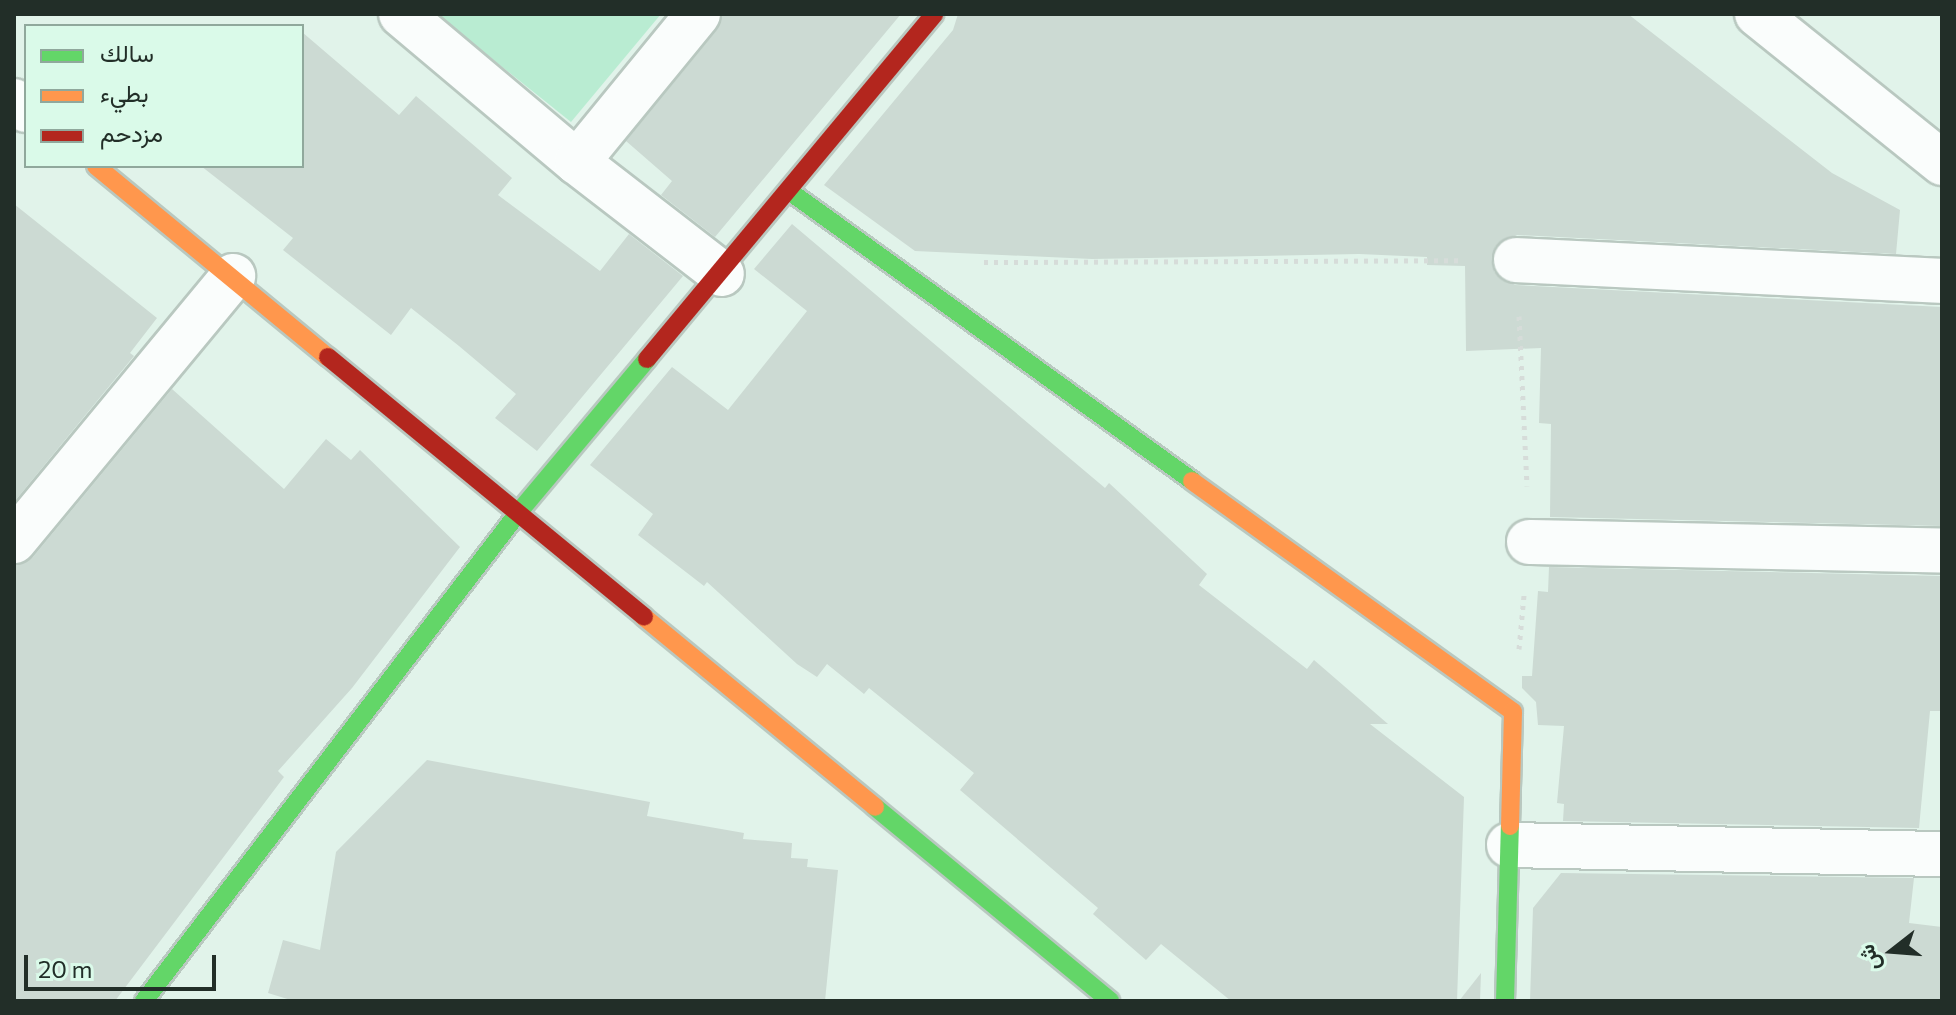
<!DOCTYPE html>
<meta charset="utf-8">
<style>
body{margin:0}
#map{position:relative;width:1956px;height:1015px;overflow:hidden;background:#e1f3ea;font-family:Commissioner,Vazirmatn,sans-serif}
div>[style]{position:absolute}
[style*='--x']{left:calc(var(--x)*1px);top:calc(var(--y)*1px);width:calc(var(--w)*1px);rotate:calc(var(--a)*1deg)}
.green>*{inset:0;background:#b9ecd2}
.building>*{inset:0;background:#ccdad3}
.path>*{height:5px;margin-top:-2.5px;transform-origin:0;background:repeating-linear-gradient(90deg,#d6dcd9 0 4px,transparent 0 10px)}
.roads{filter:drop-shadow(2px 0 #b9c8c0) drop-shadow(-2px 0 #b9c8c0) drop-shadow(0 2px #b9c8c0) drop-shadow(0 -2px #b9c8c0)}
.street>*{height:44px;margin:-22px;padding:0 22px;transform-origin:22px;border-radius:22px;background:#fafdfc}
.fast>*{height:18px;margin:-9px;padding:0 9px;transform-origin:9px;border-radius:9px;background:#63d668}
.slow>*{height:18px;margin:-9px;padding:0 9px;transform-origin:9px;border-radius:9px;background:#ff974d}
.jam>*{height:18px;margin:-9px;padding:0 9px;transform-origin:9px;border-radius:9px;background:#b3261e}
span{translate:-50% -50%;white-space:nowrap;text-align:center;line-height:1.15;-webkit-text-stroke:6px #dafae9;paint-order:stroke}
.frame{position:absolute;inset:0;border:16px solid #222e28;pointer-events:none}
.legend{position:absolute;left:24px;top:24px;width:280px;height:144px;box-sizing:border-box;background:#dafae9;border:2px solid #90a89c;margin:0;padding:10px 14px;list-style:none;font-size:24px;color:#222e28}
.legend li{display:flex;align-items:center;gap:16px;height:40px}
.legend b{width:40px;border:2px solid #90a89c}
.north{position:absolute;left:1852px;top:911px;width:80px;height:80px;-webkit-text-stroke:6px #dafae9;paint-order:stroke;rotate:253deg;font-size:22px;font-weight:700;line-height:32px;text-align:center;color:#222e28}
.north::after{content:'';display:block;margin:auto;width:28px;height:36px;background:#222e28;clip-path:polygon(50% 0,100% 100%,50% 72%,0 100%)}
.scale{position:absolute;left:24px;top:955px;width:192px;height:36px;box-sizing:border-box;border:4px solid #222e28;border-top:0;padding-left:10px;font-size:24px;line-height:28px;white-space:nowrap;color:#222e28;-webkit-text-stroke:6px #dafae9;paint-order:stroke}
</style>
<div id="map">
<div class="green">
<i style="clip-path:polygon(436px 14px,661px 14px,571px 122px)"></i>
</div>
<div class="building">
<i style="clip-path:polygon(722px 14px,901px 14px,715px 237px,661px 195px,672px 181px,626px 141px,717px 30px)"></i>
<i style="clip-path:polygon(958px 14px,1628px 14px,1832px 173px,1900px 210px,1896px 254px,1517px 235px,1495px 247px,1494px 272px,1515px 285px,1942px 307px,1942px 526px,1550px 517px,1551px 424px,1539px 423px,1541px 348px,1466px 351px,1465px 266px,1427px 265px,1427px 257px,1359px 254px,1092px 259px,915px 251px,824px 185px,953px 30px)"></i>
<i style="clip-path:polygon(302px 32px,399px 115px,416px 96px,512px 178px,498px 195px,600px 271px,629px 234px,683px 276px,537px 451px,495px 418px,516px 394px,459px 346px,411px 308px,391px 335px,283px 250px,293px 238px,201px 166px,302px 166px)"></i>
<i style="clip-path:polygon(14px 204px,157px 318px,130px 353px,134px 356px,14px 502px)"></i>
<i style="clip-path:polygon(792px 224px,1105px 488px,1109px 483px,1207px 574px,1199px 585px,1307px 669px,1314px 660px,1388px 724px,1370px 724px,1464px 797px,1457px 1001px,1231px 1001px,1161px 944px,1146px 960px,1093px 914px,1098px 908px,960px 790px,974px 773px,869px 688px,864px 694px,827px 664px,817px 677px,797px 664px,707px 582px,704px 586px,638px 535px,653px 514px,590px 465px,672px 367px,728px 410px,807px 311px,754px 269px)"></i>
<i style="clip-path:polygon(172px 389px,284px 489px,326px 439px,351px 460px,360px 450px,460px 547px,352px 688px,278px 771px,284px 777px,115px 1001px,14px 1001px,14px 565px,33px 557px)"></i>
<i style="clip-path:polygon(1549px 567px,1942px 576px,1942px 711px,1930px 711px,1919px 828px,1563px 821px,1564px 804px,1557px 803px,1564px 726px,1538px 725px,1536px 702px,1522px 688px,1522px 676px,1532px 676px,1538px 591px,1548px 592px)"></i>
<i style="clip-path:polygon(427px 760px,650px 802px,647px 816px,744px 833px,743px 839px,792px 843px,791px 858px,808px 859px,807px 867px,838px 870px,825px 1001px,294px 1001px,268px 993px,283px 940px,320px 950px,336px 852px)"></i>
<i style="clip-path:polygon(1561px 873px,1914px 878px,1909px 923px,1942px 927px,1942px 1001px,1530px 1001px,1533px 908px)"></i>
<i style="clip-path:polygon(1481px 973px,1480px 1001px,1459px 1001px)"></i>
</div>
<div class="path">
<i style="--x:984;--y:262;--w:478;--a:-0.2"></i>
<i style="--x:1519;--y:316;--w:170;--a:87.3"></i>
<i style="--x:1519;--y:649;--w:54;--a:-84.7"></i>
</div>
<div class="roads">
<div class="street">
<i style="--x:401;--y:14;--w:230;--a:40.1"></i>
<i style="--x:577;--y:162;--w:183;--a:37.7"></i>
<i style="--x:1757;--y:14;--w:238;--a:38.8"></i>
<i style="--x:14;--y:101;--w:15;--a:37"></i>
<i style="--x:577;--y:162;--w:191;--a:-50.7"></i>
<i style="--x:1516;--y:260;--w:427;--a:2.8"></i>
<i style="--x:14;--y:541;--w:344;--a:-50.4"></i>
<i style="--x:1529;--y:542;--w:413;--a:1.2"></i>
<i style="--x:1509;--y:845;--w:433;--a:1.2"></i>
</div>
<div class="fast">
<i style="--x:789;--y:191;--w:496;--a:35.7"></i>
<i style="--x:875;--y:807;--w:305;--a:39.5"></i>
<i style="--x:144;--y:1001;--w:615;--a:-52.53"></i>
<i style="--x:518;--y:513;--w:201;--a:-50"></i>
<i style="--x:1505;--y:1001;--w:175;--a:-88.4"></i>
</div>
<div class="slow">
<i style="--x:96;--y:166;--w:301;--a:39.5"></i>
<i style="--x:1192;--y:481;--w:395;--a:35.7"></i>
<i style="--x:1513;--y:712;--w:114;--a:91.5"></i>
<i style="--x:644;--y:617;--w:299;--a:39.4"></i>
</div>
<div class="jam">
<i style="--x:328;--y:357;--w:409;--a:39.4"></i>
<i style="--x:647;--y:359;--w:449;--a:-50.2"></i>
</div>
</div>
<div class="frame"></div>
<ul class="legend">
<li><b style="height:10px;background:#63d668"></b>سالك</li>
<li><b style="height:10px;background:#ff974d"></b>بطيء</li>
<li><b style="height:10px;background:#b3261e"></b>مزدحم</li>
</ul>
<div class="north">ش</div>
<div class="scale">20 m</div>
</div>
